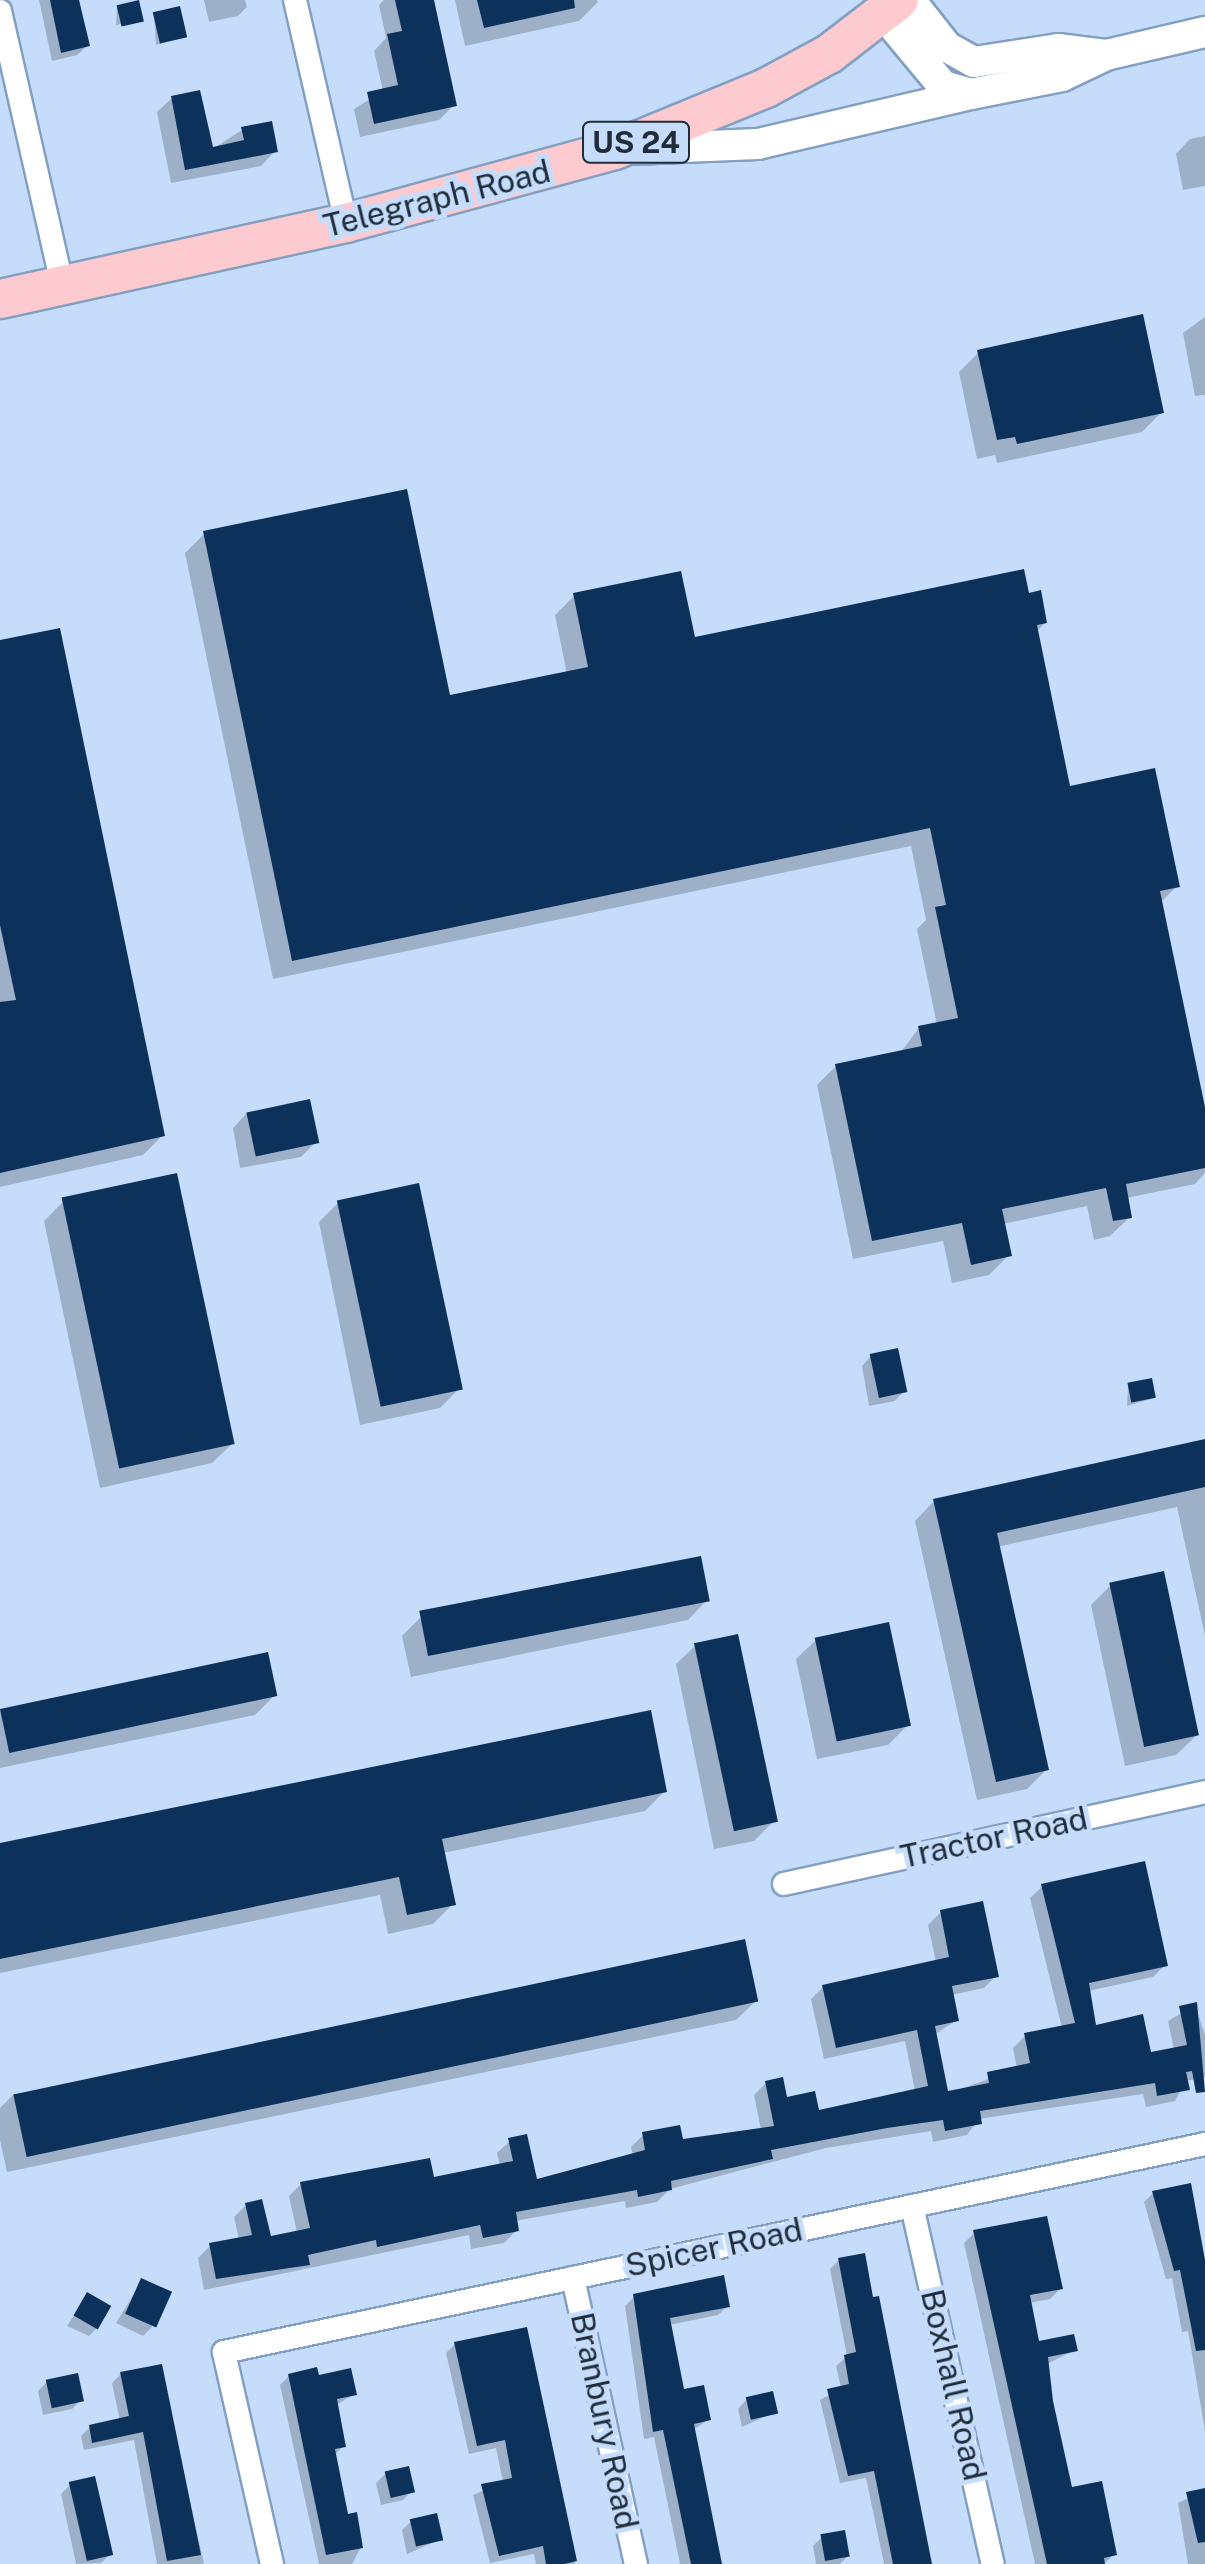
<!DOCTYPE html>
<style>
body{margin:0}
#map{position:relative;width:1205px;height:2564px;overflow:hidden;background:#c5ddfb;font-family:"Public Sans",sans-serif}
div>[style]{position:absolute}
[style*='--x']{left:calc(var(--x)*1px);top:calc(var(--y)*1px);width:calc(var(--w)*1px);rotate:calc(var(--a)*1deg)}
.shadow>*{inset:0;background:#0003}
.building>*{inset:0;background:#0c325b;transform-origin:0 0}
.roads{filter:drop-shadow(2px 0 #83a0c2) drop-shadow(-2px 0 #83a0c2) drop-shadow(0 2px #83a0c2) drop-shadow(0 -2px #83a0c2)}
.minor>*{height:22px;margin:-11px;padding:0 11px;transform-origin:11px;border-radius:11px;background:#fff}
.tertiary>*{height:30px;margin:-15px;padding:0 15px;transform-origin:15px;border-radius:15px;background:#fff}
.primary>*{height:38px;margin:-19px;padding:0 19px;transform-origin:19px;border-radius:19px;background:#fdcbcf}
span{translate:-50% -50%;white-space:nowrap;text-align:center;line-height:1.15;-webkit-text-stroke:10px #c5ddfb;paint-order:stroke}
.shield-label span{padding:2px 8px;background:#c5ddfb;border:2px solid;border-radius:8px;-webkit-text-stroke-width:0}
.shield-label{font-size:30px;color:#202c3a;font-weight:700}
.street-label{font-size:32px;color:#202c3a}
</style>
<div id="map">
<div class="shadow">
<i style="clip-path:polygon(39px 0,79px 0,87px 46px,77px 55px,52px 61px)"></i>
<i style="clip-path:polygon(204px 0,245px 0,247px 7px,238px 16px,209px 22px)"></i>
<i style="clip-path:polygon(384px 0,431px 0,454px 105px,439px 120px,360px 137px,354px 109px,383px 91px,374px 51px,386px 38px,379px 5px)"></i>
<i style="clip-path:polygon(455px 0,597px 0,598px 2px,579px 21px,465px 46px)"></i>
<i style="clip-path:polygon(117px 6px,140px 20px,116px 25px)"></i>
<i style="clip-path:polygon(154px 14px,184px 36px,156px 45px)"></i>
<i style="clip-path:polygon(172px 98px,211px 150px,242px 130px,275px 151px,261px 166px,171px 183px,157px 112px)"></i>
<i style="clip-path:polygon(1205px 136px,1205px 186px,1183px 190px,1176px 154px,1190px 139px)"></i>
<i style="clip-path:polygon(1205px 317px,1205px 395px,1195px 396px,1183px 333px)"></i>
<i style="clip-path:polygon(979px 352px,1162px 412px,1142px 432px,997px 463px,995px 455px,977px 459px,959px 372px)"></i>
<i style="clip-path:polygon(204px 534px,448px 698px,567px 674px,555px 615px,574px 596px,693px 640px,1027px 596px,1045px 623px,1036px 632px,1068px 789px,1177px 886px,1160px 903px,1205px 1120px,1205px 1173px,1195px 1184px,1126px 1198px,1130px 1217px,1110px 1236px,1094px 1240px,1087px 1206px,1003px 1224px,1009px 1255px,989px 1275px,952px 1283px,943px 1241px,853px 1259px,817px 1085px,836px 1066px,900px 1053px,919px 1028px,937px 1025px,917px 929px,926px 920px,911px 846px,273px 979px,185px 553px)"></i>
<i style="clip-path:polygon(0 643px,162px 1136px,143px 1155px,0 1187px)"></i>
<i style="clip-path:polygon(247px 1113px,316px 1142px,301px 1157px,240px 1168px,233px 1128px)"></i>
<i style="clip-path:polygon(63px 1202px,232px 1444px,212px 1463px,100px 1488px,44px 1221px)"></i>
<i style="clip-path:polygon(339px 1202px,459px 1389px,440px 1408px,360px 1425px,319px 1222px)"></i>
<i style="clip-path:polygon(871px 1356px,904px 1391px,895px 1401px,869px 1406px,862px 1366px)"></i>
<i style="clip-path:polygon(1128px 1386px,1154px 1398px,1127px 1406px)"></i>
<i style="clip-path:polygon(1205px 1441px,1205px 1636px,1177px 1507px,997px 1547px,1046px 1770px,1027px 1789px,977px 1800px,915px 1521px,934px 1501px)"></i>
<i style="clip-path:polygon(1111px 1585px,1196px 1736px,1176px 1755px,1125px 1766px,1091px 1605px)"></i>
<i style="clip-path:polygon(707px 1600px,688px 1620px,411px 1677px,402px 1636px,422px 1616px)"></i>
<i style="clip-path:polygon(816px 1640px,908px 1725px,888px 1745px,817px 1759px,796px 1659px)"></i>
<i style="clip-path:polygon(696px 1645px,774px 1821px,754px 1841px,714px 1849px,676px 1664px)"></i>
<i style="clip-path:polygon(274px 1696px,255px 1715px,0 1768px,0 1710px)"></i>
<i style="clip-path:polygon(665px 1791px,645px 1811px,443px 1853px,453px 1904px,433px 1924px,388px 1934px,380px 1895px,0 1973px,0 1846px)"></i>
<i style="clip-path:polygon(1043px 1886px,1165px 1965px,1153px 1977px,1088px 1991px,1093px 2028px,1149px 2055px,1174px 2050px,1168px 2021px,1195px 2005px,1205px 2035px,1205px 2077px,1186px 2081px,1175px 2101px,1146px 2107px,1143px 2094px,979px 2119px,967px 2135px,933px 2142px,931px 2131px,826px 2148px,670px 2189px,657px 2202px,626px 2208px,625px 2201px,515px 2221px,517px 2230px,504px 2243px,471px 2249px,469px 2235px,204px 2290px,198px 2258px,210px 2246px,239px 2240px,234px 2217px,246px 2205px,269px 2239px,297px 2233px,289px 2196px,301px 2184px,432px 2180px,500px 2166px,497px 2153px,510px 2141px,535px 2182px,633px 2156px,631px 2147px,643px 2135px,681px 2142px,761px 2130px,754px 2095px,766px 2083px,785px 2100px,817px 2113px,915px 2091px,905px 2041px,824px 2059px,811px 1999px,823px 1987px,936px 1962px,928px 1925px,941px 1912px,996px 1976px,984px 1988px,951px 1995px,957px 2020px,934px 2035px,946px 2094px,1017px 2069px,1013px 2048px,1025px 2036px,1062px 2028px,1030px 1898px)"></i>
<i style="clip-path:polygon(756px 2001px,736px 2020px,7px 2172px,0 2140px,0 2108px,14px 2094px)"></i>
<i style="clip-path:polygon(1153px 2193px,1205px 2265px,1205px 2431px,1188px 2331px,1182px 2332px,1172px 2278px,1166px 2279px,1144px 2202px)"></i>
<i style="clip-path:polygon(974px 2233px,1061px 2288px,1050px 2299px,1029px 2303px,1037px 2344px,1075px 2350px,1047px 2364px,1050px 2402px,1070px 2490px,1114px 2554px,1104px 2564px,1035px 2564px,964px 2243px)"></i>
<i style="clip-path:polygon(839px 2260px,932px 2564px,884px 2564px,866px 2478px,840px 2483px,820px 2400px,841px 2388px,836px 2366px,847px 2356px,830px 2269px)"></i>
<i style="clip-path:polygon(142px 2281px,152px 2327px,143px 2336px,116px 2323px)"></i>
<i style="clip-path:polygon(87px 2295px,98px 2327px,89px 2336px,67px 2326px)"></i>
<i style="clip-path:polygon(635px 2296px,728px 2306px,718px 2315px,669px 2325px,682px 2392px,708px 2420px,693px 2430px,719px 2564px,680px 2564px,654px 2437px,644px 2439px,625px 2306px)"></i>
<i style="clip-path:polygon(525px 2330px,575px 2564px,536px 2564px,534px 2554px,490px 2563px,473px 2495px,503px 2482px,496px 2448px,469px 2454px,446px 2353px,455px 2344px)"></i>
<i style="clip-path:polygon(160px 2367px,204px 2564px,157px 2564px,134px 2440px,84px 2450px,81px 2436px,90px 2427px,120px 2421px,112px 2383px,121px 2374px)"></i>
<i style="clip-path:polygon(289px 2376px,317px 2378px,355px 2394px,336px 2405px,343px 2446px,334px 2456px,346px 2517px,361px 2547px,352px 2564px,319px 2564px,280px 2385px)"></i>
<i style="clip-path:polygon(48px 2381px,81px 2400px,72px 2409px,43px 2415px,38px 2391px)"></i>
<i style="clip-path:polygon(747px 2399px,775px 2412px,742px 2427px,738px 2409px)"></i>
<i style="clip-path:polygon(386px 2473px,412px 2491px,403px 2500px,381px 2505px,376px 2483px)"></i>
<i style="clip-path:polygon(70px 2485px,111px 2554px,101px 2563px,76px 2564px,61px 2494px)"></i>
<i style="clip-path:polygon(1205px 2490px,1205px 2564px,1188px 2564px,1178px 2503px)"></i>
<i style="clip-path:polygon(412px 2521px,441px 2539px,407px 2554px,402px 2530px)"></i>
<i style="clip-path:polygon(822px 2537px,848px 2556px,840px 2564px,816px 2564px,813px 2546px)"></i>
</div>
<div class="building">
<i style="clip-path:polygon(50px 0,79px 0,90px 46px,61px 53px)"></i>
<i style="left:139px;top:0;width:22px;height:23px;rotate:77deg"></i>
<i style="clip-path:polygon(395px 0,434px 0,457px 106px,374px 124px,367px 92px,398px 85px,387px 34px,402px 31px)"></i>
<i style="clip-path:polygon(477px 0,574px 0,575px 8px,484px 28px)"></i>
<i style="left:180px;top:6px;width:32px;height:28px;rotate:77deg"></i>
<i style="clip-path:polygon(200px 90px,213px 147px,244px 140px,241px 127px,272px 121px,278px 152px,185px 170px,171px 96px)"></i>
<i style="clip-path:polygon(1143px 314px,1164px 413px,1017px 444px,1015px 437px,997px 440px,977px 350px)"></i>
<i style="clip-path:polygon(407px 489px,450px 695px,588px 667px,573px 593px,681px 571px,695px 637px,1024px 569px,1029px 593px,1041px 590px,1047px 623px,1037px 625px,1070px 786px,1155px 768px,1180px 887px,1160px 891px,1205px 1107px,1205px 1168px,1126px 1184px,1132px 1218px,1113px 1221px,1106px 1188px,1002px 1209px,1012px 1256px,971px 1265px,962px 1223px,872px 1241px,835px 1064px,922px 1046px,918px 1026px,958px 1018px,935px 907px,946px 905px,930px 828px,292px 961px,203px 531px)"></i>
<i style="clip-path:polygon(60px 628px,165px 1136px,0 1173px,0 1002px,16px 1000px,0 925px,0 640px)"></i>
<i style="left:310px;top:1099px;width:45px;height:65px;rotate:78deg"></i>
<i style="left:177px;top:1173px;width:277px;height:118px;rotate:78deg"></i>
<i style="left:419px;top:1183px;width:211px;height:84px;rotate:78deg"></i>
<i style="left:898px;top:1348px;width:45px;height:29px;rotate:78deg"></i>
<i style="left:1152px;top:1378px;width:20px;height:25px;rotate:79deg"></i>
<i style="clip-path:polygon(1205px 1439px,1205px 1487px,997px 1533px,1049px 1770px,996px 1782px,933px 1499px)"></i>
<i style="left:701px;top:1556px;width:46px;height:287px;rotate:79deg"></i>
<i style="left:1164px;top:1571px;width:168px;height:56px;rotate:78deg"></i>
<i style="left:889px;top:1622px;width:106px;height:76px;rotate:78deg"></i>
<i style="left:738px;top:1634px;width:192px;height:45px;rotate:78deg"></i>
<i style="left:268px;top:1652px;width:45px;height:274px;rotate:78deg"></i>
<i style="clip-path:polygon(651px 1710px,667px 1792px,442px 1839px,456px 1905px,407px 1915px,399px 1877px,0 1959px,0 1843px)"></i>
<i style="clip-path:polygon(1145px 1861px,1168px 1966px,1089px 1983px,1096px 2025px,1143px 2014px,1151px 2052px,1187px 2045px,1179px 2006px,1197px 2002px,1205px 2092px,1196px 2093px,1192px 2071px,1186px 2072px,1190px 2090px,1157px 2096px,1155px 2083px,980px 2111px,982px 2124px,945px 2131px,943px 2120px,887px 2128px,771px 2150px,773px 2159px,671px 2181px,672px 2190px,638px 2197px,637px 2190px,516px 2212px,519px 2231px,483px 2238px,480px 2225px,377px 2247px,376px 2240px,308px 2255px,310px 2265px,216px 2279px,209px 2243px,252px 2235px,245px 2203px,262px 2199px,271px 2236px,310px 2228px,300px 2182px,430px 2158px,434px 2177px,513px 2161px,508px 2138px,527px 2134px,537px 2179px,645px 2150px,642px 2132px,680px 2125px,683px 2139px,774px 2126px,765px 2081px,783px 2077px,787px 2097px,815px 2091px,819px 2110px,928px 2086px,917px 2030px,836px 2048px,822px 1985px,949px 1957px,940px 1910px,983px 1901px,999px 1977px,952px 1986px,959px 2021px,935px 2026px,948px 2091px,989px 2083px,987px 2072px,1030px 2063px,1024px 2033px,1075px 2023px,1041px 1884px)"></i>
<i style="left:745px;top:1939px;width:64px;height:748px;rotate:78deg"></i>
<i style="clip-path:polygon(1191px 2183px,1205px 2260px,1205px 2350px,1196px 2351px,1180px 2270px,1174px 2271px,1152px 2191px)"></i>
<i style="clip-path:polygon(1047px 2216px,1063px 2289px,1030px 2295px,1039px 2341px,1074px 2334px,1078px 2351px,1048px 2357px,1053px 2401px,1072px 2487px,1102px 2481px,1117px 2555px,1104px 2558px,1105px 2564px,1047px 2564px,973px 2230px)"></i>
<i style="clip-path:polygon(865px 2253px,873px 2297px,879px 2296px,932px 2564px,893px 2564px,874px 2471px,848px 2476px,827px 2389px,849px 2384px,844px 2355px,856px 2352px,838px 2258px)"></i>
<i style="clip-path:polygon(724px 2275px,730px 2307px,670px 2318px,684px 2389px,704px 2385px,711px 2420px,694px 2424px,722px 2564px,691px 2564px,663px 2430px,653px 2432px,633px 2294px)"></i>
<i style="left:141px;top:2278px;width:34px;height:39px;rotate:24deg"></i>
<i style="left:87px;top:2292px;width:28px;height:27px;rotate:30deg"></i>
<i style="clip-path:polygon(527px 2327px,577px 2561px,564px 2564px,546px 2564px,543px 2546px,499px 2556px,481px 2484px,512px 2478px,505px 2440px,477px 2446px,454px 2342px)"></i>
<i style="clip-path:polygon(162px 2364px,201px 2555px,167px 2561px,143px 2432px,92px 2443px,89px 2425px,129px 2416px,120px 2372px)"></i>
<i style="clip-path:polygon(317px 2367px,319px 2375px,351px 2368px,357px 2395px,337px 2399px,346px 2447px,335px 2449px,348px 2514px,357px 2512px,363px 2548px,326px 2555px,288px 2374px)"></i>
<i style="left:78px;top:2373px;width:29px;height:33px;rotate:78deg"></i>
<i style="left:773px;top:2391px;width:23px;height:28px;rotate:77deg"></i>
<i style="left:409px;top:2466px;width:27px;height:25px;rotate:77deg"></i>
<i style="left:95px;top:2476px;width:81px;height:27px;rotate:77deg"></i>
<i style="clip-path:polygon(1205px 2488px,1205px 2542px,1198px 2543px,1186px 2492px)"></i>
<i style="left:437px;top:2513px;width:28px;height:28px;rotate:77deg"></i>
<i style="left:845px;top:2530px;width:27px;height:25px;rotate:80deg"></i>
</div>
<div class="roads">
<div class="minor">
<i style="--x:295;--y:0;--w:229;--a:77.1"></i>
<i style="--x:0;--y:11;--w:281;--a:77.2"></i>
<i style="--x:784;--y:1884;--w:431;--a:-12.3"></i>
<i style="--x:912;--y:2206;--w:367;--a:77.3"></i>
<i style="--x:573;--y:2278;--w:293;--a:77.6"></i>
<i style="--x:272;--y:2564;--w:217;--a:-102.8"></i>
<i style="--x:224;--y:2352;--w:1003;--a:-11.97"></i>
</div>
<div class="tertiary">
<i style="--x:910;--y:0;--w:60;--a:51.8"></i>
<i style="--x:947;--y:47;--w:31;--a:29"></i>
<i style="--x:974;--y:62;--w:85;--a:-8.8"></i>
<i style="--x:1058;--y:49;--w:48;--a:7.1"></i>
<i style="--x:883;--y:14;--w:94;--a:50.2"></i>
<i style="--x:943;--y:86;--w:29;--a:16"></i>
<i style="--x:971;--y:94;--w:93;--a:-11.2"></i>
<i style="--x:1062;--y:76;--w:49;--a:-25.5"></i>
<i style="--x:1106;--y:55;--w:102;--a:-13.1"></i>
<i style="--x:633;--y:149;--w:125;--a:-2.3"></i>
<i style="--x:758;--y:144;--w:219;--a:-13.2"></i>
</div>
<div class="primary">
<i style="--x:0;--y:299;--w:354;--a:-12.4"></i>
<i style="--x:346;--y:223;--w:279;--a:-15.2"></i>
<i style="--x:615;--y:150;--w:163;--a:-22.3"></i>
<i style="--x:766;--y:88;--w:72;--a:-28.4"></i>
<i style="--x:829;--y:54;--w:88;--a:-37.6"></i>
</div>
</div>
<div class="shield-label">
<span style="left:636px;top:142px">US 24</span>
</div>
<div class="street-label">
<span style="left:437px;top:199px;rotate:-14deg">Telegraph Road</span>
<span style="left:994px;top:1838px;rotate:-12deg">Tractor Road</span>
<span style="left:714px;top:2248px;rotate:-12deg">Spicer Road</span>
<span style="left:953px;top:2385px;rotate:77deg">Boxhall Road</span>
<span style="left:604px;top:2421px;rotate:78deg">Branbury Road</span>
</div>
</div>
